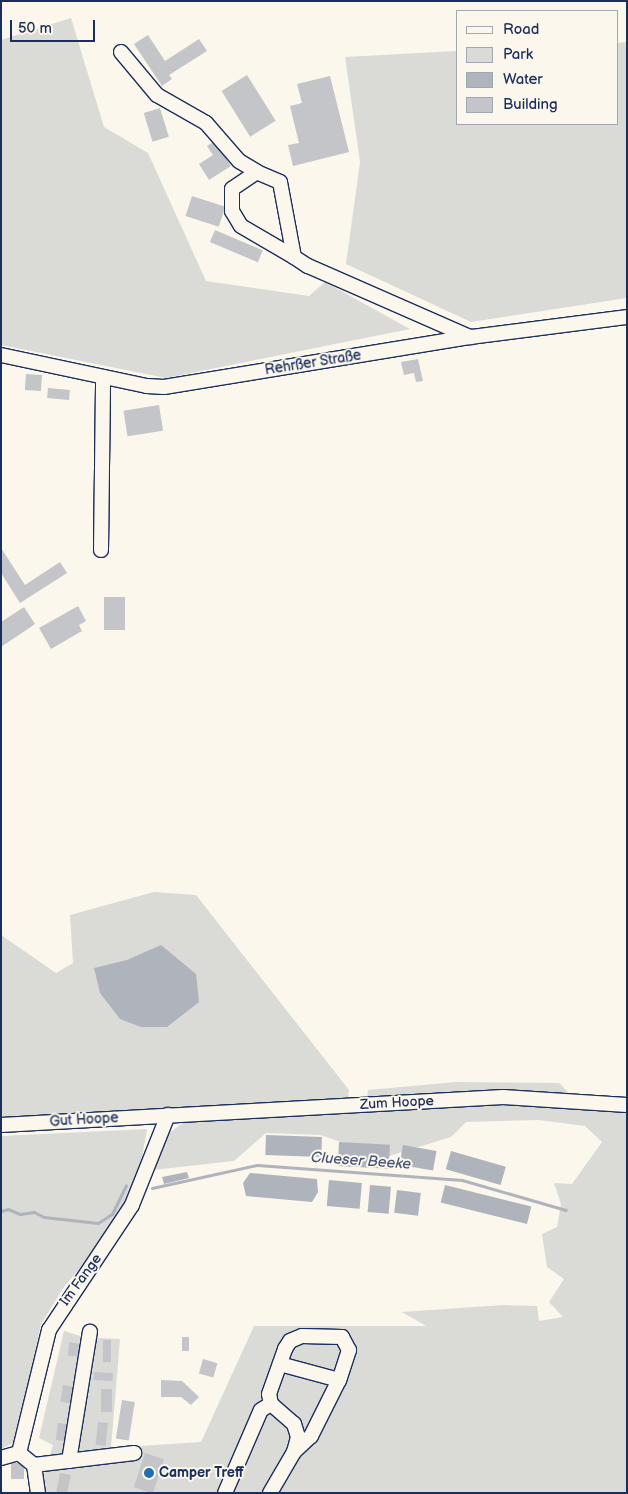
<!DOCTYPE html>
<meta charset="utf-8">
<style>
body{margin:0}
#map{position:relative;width:628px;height:1494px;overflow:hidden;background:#fbf7ec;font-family:"Balsamiq Sans",sans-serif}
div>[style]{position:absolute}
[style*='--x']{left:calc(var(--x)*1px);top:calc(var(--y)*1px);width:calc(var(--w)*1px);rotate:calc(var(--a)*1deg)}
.green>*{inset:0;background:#dadad7}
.water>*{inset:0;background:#afb3bb;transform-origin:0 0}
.stream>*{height:3px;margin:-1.5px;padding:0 1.5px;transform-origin:1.5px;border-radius:1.5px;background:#afb3bb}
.building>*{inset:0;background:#c3c5c9;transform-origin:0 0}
.roads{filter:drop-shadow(1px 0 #1b2f5e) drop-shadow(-1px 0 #1b2f5e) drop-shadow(0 1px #1b2f5e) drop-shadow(0 -1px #1b2f5e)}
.minor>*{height:14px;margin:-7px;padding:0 7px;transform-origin:7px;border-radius:7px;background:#fbf7ec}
.dots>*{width:14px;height:14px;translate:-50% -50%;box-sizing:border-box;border:2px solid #fbf7ec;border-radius:50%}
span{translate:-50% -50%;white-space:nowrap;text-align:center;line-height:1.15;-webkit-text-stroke:4px #fbf7ec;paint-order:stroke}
.street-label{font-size:14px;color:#1b2f5e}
.poi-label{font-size:14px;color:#1b2f5e;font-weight:700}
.left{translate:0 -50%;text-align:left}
.water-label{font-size:15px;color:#47577a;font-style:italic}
.frame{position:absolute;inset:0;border:2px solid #1b2f5e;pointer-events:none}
.legend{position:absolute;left:456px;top:10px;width:162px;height:115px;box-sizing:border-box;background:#fbf7ec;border:1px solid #a1a7b3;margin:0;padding:6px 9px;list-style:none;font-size:15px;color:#1b2f5e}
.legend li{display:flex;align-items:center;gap:10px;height:25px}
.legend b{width:25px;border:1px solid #a1a7b3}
.scale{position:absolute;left:10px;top:20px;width:85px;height:22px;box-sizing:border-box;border:2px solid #1b2f5e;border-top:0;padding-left:6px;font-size:15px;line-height:18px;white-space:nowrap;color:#1b2f5e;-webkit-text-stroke:4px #fbf7ec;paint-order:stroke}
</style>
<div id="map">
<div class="green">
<i style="clip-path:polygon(71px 18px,104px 127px,148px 153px,206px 281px,309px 296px,325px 282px,410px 329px,166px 378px,1px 345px,1px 40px)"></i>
<i style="clip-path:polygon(627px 42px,627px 298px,471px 322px,346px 264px,360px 162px,345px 57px,457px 51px,457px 124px,617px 124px,617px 43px)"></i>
<i style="clip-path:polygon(154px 892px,196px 895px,349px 1090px,348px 1098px,1px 1120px,1px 935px,56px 973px,73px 963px,70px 915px)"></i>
<i style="clip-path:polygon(456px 1082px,559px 1083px,569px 1093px,367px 1099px,368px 1090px)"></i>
<i style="clip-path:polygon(503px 1101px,627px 1109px,627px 1493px,34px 1493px,33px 1474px,44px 1474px,53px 1445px,39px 1438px,64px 1331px,83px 1337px,120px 1339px,111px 1448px,201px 1442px,254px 1326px,426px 1326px,402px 1312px,503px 1305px,537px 1306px,539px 1321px,563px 1317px,549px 1302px,564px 1279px,547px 1267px,542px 1234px,557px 1227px,561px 1204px,554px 1183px,572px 1184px,602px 1142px,585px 1126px,539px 1120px,466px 1122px,451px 1137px,386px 1157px,320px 1135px,266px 1133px,234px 1161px,153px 1170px,168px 1134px,184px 1122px)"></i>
<i style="clip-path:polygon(147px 1129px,139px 1175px,127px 1203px,108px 1235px,64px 1287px,41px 1324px,15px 1442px,1px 1449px,1px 1136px)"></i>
</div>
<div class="water">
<i style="clip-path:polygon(161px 945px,196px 974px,199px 1002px,167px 1027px,141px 1027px,120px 1019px,100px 993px,94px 968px,127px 960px)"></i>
<i style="left:266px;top:1135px;width:56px;height:20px;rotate:2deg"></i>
<i style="left:339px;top:1142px;width:51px;height:24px;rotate:3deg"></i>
<i style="left:403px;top:1145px;width:34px;height:20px;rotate:10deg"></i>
<i style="left:451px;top:1151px;width:57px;height:19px;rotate:16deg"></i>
<i style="clip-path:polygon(187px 1172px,189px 1178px,164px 1184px,162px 1177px)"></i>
<i style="clip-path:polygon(250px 1173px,317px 1179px,318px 1192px,312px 1202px,246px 1196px,243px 1183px)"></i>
<i style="left:329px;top:1180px;width:33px;height:26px;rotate:5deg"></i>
<i style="left:370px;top:1185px;width:21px;height:27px;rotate:5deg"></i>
<i style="left:445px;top:1185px;width:89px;height:18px;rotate:14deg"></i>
<i style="left:397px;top:1190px;width:24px;height:23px;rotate:7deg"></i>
</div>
<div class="stream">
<i style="--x:152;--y:1188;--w:107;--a:-12.4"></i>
<i style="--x:257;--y:1165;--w:206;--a:4.2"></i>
<i style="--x:462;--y:1180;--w:108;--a:16.1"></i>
<i style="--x:1;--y:1211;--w:7;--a:-16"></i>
<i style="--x:8;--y:1209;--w:13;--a:23"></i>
<i style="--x:20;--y:1214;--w:14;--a:-8"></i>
<i style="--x:34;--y:1212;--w:11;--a:27"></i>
<i style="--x:44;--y:1217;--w:54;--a:6.3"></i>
<i style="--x:98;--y:1223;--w:17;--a:-33"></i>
<i style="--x:112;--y:1214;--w:32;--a:-64"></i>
</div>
<div class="building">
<i style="clip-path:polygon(148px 35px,165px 61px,199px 39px,207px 51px,169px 75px,172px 79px,162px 86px,134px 44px)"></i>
<i style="left:247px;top:75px;width:54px;height:30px;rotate:58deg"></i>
<i style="clip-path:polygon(330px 76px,349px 152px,293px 166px,288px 145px,299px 143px,290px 106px,302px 103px,297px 84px)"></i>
<i style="left:160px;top:108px;width:30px;height:17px;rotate:73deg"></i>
<i style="clip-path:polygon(215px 141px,231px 166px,209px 180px,199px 164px,213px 155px,207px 146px)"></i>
<i style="left:192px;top:196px;width:35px;height:21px;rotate:18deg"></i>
<i style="left:215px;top:230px;width:52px;height:13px;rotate:23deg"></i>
<i style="clip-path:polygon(418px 359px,423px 381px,416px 382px,414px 373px,404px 375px,401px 362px)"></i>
<i style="left:26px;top:374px;width:16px;height:16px;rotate:4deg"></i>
<i style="left:48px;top:388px;width:22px;height:10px;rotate:5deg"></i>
<i style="left:159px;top:405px;width:26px;height:36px;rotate:81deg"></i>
<i style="clip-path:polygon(1px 548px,25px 585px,60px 562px,67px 573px,20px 603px,1px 573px)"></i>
<i style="left:104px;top:597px;width:21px;height:33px"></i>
<i style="clip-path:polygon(78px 606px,86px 621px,79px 625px,82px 631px,51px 649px,39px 628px)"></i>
<i style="clip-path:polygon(24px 607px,35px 624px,1px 647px,1px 622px)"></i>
<i style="left:182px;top:1337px;width:7px;height:14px"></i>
<i style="left:103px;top:1340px;width:8px;height:22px"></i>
<i style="clip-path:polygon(69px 1342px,81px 1344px,80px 1356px,68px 1356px)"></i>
<i style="left:203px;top:1359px;width:15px;height:15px;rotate:16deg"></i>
<i style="left:94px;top:1372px;width:19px;height:8px;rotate:3deg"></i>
<i style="clip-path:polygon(161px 1380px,182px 1381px,199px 1397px,191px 1405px,181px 1397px,161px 1397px)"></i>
<i style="left:63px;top:1385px;width:12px;height:17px;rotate:9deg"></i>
<i style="left:101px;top:1389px;width:11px;height:23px"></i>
<i style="left:122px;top:1400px;width:13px;height:39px;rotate:9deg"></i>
<i style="left:98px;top:1422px;width:10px;height:23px;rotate:6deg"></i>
<i style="left:58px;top:1423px;width:15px;height:17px;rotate:8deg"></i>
<i style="left:145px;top:1453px;width:20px;height:36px;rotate:18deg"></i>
<i style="left:11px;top:1463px;width:13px;height:16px"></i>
<i style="clip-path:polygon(60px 1473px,71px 1475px,67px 1493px,56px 1493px)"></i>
</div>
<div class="roads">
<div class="minor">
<i style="--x:121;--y:52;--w:56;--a:50.1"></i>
<i style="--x:157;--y:95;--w:56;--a:29.7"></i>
<i style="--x:206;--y:123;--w:50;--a:49"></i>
<i style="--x:239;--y:161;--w:21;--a:31"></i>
<i style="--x:294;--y:257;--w:76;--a:-100.6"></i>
<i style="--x:280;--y:182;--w:25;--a:-157"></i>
<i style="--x:257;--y:172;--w:30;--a:146"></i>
<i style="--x:232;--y:189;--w:22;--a:90"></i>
<i style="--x:232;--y:211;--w:17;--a:59"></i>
<i style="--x:241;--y:226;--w:61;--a:30.3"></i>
<i style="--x:294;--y:257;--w:17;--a:33"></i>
<i style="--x:308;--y:266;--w:177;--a:23.7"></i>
<i style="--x:1;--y:355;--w:149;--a:12"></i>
<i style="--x:147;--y:386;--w:17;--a:3"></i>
<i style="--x:164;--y:387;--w:311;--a:-9.3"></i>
<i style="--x:471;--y:337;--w:157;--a:-7.3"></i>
<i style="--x:101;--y:550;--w:173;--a:-89.3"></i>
<i style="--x:1;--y:1125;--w:503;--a:-3.19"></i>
<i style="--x:503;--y:1097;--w:124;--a:3.7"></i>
<i style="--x:280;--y:1364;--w:61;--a:15.2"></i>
<i style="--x:19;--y:1453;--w:127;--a:-76.3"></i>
<i style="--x:49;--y:1330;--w:150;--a:-56.4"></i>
<i style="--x:132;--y:1205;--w:97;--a:-68.2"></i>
<i style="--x:1;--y:1458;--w:19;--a:-16"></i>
<i style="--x:19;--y:1453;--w:19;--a:39"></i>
<i style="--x:34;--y:1465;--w:28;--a:82"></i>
<i style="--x:69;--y:1461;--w:131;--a:-80.8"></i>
<i style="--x:34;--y:1465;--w:101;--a:-6.8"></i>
<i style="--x:225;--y:1493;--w:90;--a:-66.6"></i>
<i style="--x:261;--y:1410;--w:12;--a:-31"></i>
<i style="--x:270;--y:1493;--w:48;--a:-59.7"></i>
<i style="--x:294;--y:1452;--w:16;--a:-75"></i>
<i style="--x:298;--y:1437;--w:14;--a:-107"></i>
<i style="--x:294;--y:1424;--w:30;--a:-139"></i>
<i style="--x:271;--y:1404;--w:10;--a:-101"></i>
<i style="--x:269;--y:1394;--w:48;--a:-70.4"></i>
<i style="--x:285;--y:1349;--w:9;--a:-58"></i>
<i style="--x:290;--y:1341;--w:13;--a:-23"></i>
<i style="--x:302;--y:1336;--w:40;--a:1.4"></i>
<i style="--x:342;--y:1337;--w:15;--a:62"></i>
<i style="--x:349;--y:1350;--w:32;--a:108"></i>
<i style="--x:339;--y:1380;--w:63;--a:116.6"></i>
<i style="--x:311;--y:1436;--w:23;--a:137"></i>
</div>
</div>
<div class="dots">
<i style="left:149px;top:1473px;background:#1f6fb2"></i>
</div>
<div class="street-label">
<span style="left:313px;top:363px;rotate:-9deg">Rehrßer Straße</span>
<span style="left:397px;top:1103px;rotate:-3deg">Zum Hoope</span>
<span style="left:84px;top:1120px;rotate:-3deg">Gut Hoope</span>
<span style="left:81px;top:1280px;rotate:-54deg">Im Fange</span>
</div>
<div class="poi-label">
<span class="left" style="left:159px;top:1473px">Camper Treff</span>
</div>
<div class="water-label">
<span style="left:361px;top:1161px;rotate:4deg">Clueser Beeke</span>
</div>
<div class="frame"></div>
<ul class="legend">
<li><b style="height:6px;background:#fbf7ec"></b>Road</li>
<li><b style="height:14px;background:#dadad7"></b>Park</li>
<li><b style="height:14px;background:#afb3bb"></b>Water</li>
<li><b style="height:14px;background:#c3c5c9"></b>Building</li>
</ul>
<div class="scale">50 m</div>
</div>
